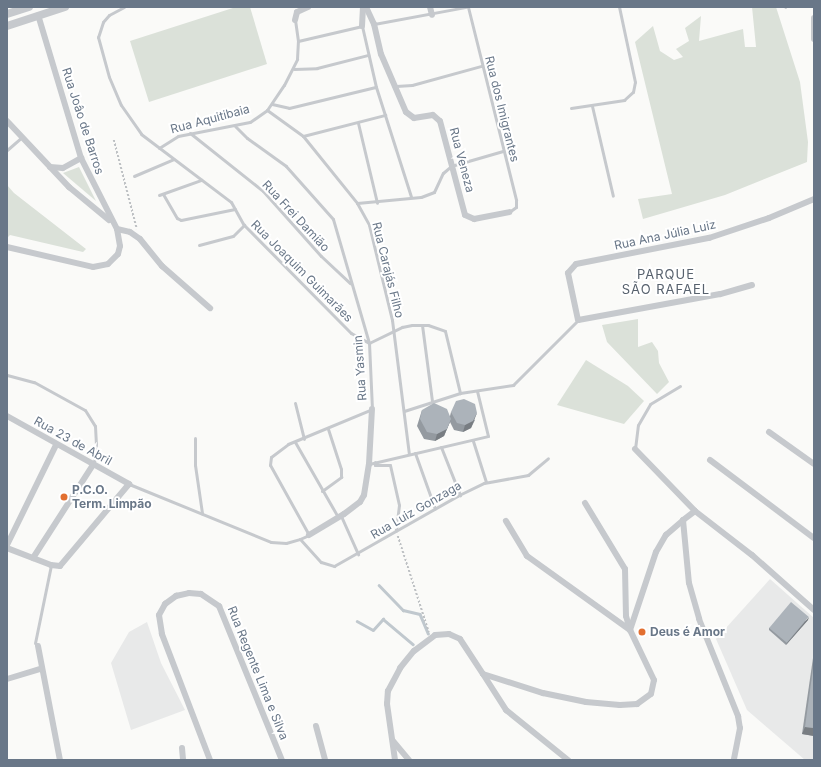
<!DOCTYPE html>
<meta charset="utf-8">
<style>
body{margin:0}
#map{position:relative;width:821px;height:767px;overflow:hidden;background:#fafaf8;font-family:Inter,sans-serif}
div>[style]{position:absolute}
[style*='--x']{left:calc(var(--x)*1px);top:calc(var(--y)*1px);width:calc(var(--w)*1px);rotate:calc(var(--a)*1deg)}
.built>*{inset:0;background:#e8e9e9}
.green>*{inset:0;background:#dbe1d9}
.stream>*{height:2.5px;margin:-1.25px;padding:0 1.25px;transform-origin:1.25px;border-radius:1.25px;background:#c0c8ce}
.path>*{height:1.5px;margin-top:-0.75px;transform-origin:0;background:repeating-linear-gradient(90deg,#bdc0c3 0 2px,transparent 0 4px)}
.service>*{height:3px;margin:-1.5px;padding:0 1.5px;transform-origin:1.5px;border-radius:1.5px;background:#c6c9cd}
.minor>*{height:6px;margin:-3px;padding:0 3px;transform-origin:3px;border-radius:3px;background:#c6c9cd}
.tertiary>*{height:8px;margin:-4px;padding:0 4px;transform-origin:4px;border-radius:4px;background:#c6c9cd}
.wall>*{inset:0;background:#949aa0}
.shaded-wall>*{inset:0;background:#787d82}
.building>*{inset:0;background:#acb3ba;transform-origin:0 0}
.dots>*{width:11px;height:11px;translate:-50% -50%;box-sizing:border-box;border:2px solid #fff;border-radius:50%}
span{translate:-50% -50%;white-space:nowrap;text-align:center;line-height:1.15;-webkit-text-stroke:4px #fff;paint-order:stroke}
.street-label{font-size:12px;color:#697788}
.poi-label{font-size:12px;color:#697788;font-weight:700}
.left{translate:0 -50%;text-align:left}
.neighbourhood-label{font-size:13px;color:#57616d;letter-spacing:1px}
.frame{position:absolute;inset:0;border:8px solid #697788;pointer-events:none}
</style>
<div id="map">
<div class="built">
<i style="clip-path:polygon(770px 579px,814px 618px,814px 760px,805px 760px,747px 710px,716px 639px)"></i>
<i style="clip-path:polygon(147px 622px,161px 663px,185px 710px,131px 730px,111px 663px,129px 632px)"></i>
</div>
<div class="green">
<i style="clip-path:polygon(236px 7px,250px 7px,267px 64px,149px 102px,130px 41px)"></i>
<i style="clip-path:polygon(752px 7px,776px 7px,800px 82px,808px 142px,807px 162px,725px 195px,643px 219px,638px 199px,672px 194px,635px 42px,653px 26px,660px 51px,674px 60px,683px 57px,676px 49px,689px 41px,685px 28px,701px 16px,699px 41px,743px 29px,745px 47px,756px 47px)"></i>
<i style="clip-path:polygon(79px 167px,96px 201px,63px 173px)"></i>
<i style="clip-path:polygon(7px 185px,14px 193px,86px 249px,83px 252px,10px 235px,7px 238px)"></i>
<i style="clip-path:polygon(638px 319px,638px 347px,652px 342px,658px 351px,659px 363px,669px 382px,657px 394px,607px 342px,602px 325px)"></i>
<i style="clip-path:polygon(586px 360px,628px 386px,644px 401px,624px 424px,557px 405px)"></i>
</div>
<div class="stream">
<i style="--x:379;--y:585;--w:35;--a:46"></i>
<i style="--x:403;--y:610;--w:17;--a:13"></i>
<i style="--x:420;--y:614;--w:21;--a:67"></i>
<i style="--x:357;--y:621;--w:18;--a:29"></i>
<i style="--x:373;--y:630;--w:15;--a:-48"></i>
<i style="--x:383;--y:619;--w:39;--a:40"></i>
</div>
<div class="path">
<i style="--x:786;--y:7;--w:2;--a:90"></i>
<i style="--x:114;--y:140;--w:92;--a:75.5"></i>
<i style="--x:398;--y:536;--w:101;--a:72.1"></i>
</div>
<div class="service">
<i style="--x:124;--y:7;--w:17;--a:152"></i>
<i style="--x:109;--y:15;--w:9;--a:131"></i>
<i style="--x:103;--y:22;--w:16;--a:108"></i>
<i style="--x:98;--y:37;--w:41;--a:74.6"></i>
<i style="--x:109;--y:77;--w:30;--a:67"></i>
<i style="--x:121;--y:105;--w:35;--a:55"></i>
<i style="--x:141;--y:134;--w:113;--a:37.1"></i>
<i style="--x:231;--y:202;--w:26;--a:61"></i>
<i style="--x:244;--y:225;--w:152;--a:45.3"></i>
<i style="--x:351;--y:333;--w:21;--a:29"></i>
<i style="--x:369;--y:343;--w:37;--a:-26"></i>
<i style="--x:402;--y:327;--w:10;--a:-11"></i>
<i style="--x:412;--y:325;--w:16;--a:0"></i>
<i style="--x:428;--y:325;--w:18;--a:19"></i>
<i style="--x:445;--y:331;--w:64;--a:76.4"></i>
<i style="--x:468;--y:7;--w:199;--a:76"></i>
<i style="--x:516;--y:200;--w:7;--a:90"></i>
<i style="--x:516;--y:207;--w:9;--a:144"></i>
<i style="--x:374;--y:24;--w:94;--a:-10.5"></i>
<i style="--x:298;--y:41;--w:66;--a:-13.2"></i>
<i style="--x:362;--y:26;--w:63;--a:77.1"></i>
<i style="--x:376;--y:87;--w:115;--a:72.3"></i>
<i style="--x:294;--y:69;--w:23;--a:-2"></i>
<i style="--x:317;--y:68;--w:53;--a:-14.3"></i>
<i style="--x:396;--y:86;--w:16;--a:-4"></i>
<i style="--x:412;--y:85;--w:72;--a:-15.4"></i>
<i style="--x:272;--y:104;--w:17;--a:13"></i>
<i style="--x:289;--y:108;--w:89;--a:-13.6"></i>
<i style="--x:592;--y:106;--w:92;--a:76.9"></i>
<i style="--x:571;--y:108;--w:54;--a:-8.6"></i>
<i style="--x:624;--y:100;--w:12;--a:-42"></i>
<i style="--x:633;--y:92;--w:10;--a:-79"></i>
<i style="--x:635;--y:82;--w:77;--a:-102"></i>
<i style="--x:267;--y:110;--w:44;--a:35.8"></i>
<i style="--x:303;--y:136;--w:86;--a:51.1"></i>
<i style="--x:357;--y:203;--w:25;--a:61"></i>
<i style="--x:369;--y:225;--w:98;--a:76.4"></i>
<i style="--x:392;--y:320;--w:135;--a:82.8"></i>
<i style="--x:358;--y:123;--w:82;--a:76.6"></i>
<i style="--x:190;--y:133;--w:93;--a:38.5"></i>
<i style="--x:263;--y:191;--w:87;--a:48.3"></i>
<i style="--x:321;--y:256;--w:40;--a:43"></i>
<i style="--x:303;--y:136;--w:85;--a:-14.4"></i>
<i style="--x:159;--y:148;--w:22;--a:-32"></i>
<i style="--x:178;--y:136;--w:73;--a:-11"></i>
<i style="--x:250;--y:122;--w:21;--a:-35"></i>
<i style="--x:267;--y:110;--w:30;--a:-56"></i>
<i style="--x:284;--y:85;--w:29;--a:-63"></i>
<i style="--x:297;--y:59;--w:18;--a:-87"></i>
<i style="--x:298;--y:41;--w:21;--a:-98"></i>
<i style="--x:7;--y:150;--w:20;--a:-41"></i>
<i style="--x:134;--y:176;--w:43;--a:-23"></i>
<i style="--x:163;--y:194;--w:28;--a:60"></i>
<i style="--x:177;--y:218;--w:4;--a:27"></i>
<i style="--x:181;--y:220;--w:55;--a:-11.5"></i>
<i style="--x:159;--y:195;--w:45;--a:-19.7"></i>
<i style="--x:357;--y:203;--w:64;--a:-5.4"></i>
<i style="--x:421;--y:197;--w:14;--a:-21"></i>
<i style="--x:434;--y:192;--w:21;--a:-65"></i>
<i style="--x:443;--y:173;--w:11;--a:-41"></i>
<i style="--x:451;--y:166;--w:54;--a:-16.1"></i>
<i style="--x:199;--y:245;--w:35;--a:-15"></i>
<i style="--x:233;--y:236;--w:16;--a:-45"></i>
<i style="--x:422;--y:325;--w:77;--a:82.5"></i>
<i style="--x:7;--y:375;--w:28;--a:15"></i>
<i style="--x:34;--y:382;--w:58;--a:28.8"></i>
<i style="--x:85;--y:410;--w:19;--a:58"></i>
<i style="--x:95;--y:426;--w:18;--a:87"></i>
<i style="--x:96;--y:444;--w:20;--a:96"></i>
<i style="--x:295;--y:403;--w:37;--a:76"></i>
<i style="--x:404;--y:411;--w:59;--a:-17.8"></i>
<i style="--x:460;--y:393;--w:54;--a:-8.6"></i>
<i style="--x:513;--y:385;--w:92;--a:-45"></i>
<i style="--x:195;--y:438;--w:27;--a:90"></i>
<i style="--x:195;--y:465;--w:49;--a:81.7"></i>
<i style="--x:473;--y:441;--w:43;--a:72.4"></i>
<i style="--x:295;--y:442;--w:86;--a:60.2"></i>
<i style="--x:441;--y:447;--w:52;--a:68.4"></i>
<i style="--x:635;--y:449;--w:24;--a:-83"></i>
<i style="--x:638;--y:425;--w:24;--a:-60"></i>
<i style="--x:650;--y:404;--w:35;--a:-31"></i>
<i style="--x:415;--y:453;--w:59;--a:70.3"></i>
<i style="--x:375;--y:462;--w:3;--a:90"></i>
<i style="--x:375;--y:465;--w:15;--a:0"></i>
<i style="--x:390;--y:465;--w:41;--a:77.3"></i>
<i style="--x:399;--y:505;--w:26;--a:97"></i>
<i style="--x:369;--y:464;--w:122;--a:-13.2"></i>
<i style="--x:488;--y:436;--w:46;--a:-103.7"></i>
<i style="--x:129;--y:484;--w:153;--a:22.2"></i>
<i style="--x:271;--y:542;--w:15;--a:4"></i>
<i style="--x:286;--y:543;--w:15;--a:-16"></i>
<i style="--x:300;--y:539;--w:10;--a:-24"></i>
<i style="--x:309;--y:535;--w:80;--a:-119.1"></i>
<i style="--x:270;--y:465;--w:8;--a:-83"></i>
<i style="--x:271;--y:457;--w:21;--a:-37"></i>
<i style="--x:288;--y:444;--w:91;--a:-22.6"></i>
<i style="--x:372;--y:409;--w:66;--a:-92.6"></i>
<i style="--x:369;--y:343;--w:129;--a:-106.2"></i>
<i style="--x:333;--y:219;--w:71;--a:-131.6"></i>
<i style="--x:286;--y:166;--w:48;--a:-144.3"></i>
<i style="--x:247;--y:138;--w:17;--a:-135"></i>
<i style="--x:322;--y:491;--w:24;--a:-36"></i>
<i style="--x:341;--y:477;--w:8;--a:-90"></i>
<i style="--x:341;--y:469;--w:42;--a:-108"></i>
<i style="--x:341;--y:516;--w:42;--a:65.9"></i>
<i style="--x:300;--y:539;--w:31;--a:48"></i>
<i style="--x:321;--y:562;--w:14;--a:17"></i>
<i style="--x:334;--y:566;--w:142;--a:-29.6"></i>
<i style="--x:457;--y:496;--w:30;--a:-26"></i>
<i style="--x:484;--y:483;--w:45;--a:-10.3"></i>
<i style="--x:528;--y:475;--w:26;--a:-40"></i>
<i style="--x:35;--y:643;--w:80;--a:-78.4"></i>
</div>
<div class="minor">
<i style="--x:366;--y:7;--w:19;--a:65"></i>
<i style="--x:374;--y:24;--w:31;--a:77"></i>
<i style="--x:381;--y:54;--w:63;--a:66.7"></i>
<i style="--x:406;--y:112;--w:10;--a:37"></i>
<i style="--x:414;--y:118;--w:19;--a:-9"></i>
<i style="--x:433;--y:115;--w:9;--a:41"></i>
<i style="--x:440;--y:121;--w:97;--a:75.1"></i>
<i style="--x:465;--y:215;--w:10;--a:24"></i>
<i style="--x:474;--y:219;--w:36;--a:-11"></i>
<i style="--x:430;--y:7;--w:8;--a:76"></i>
<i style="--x:814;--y:18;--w:21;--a:90"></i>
<i style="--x:295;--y:20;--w:8;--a:-76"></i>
<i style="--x:297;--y:12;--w:12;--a:-24"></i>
<i style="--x:362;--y:26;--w:19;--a:-87"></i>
<i style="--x:7;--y:121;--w:91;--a:46.8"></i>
<i style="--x:69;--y:187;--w:52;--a:39.5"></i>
<i style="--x:50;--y:167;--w:13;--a:4"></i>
<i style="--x:63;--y:168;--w:21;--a:-29"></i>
<i style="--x:117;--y:229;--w:13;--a:13"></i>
<i style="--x:130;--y:232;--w:12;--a:35"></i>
<i style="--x:140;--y:239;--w:35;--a:51"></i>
<i style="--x:162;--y:266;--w:64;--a:41.2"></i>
<i style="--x:7;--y:247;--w:88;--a:13.1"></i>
<i style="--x:93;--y:267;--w:15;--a:-11"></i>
<i style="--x:108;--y:264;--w:14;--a:-45"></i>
<i style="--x:118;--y:254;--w:8;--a:-76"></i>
<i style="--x:120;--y:246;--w:17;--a:-100"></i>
<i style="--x:117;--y:229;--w:80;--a:-116.9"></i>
<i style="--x:81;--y:158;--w:149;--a:-106.7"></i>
<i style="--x:752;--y:285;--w:33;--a:164"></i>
<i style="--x:720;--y:294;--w:144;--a:169.6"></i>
<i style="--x:578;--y:320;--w:48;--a:-102"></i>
<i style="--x:568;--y:273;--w:12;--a:-48"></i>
<i style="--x:576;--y:264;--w:136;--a:-11.1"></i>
<i style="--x:709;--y:238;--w:63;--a:-18.4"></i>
<i style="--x:769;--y:218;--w:49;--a:-22.9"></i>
<i style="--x:7;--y:416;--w:140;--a:29.1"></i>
<i style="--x:129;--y:484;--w:107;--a:130.1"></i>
<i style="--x:60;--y:566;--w:9;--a:-174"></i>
<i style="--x:51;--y:565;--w:47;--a:-158.9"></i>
<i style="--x:769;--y:432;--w:55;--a:35.4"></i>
<i style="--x:635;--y:449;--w:86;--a:45.9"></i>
<i style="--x:695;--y:511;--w:72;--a:37.7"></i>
<i style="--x:752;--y:555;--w:83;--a:41.6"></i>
<i style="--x:710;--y:460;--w:130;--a:36.9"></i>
<i style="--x:585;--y:503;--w:77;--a:58.8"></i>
<i style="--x:625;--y:569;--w:47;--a:88.8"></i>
<i style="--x:626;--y:616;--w:15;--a:74"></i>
<i style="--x:695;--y:511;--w:15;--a:143"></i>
<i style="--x:683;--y:520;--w:63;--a:84.6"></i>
<i style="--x:689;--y:583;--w:37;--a:74"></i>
<i style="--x:699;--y:619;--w:105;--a:68.1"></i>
<i style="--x:738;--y:716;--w:12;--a:81"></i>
<i style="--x:740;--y:728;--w:33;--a:101"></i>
<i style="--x:309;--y:535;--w:41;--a:-31"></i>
<i style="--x:344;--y:514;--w:20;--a:-37"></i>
<i style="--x:360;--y:502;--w:8;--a:-60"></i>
<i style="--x:364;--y:495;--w:31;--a:-81"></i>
<i style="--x:369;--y:464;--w:55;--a:-86.9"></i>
<i style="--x:7;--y:545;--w:111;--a:-63.9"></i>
<i style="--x:33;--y:558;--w:111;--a:-57.2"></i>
<i style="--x:630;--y:630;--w:82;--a:-71.6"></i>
<i style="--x:656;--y:552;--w:20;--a:-60"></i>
<i style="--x:666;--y:535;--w:23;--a:-41"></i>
<i style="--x:38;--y:646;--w:116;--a:79.1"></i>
<i style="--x:483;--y:674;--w:43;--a:57.4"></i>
<i style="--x:506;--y:710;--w:80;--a:38.9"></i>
<i style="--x:7;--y:679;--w:34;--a:-17"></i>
<i style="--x:316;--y:726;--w:35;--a:75"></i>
<i style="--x:393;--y:741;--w:25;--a:50"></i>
<i style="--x:182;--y:748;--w:12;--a:85"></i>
<i style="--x:210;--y:760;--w:135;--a:-110.9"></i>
<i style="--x:162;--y:634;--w:19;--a:-99"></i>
<i style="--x:159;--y:615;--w:13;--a:-61"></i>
<i style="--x:165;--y:604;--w:14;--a:-36"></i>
<i style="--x:176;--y:596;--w:13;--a:-13"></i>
<i style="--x:189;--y:593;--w:12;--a:5"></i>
<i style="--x:201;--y:594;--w:22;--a:34"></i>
<i style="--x:219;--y:606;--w:166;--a:67.8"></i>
<i style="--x:395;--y:760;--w:57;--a:-98.1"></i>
<i style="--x:387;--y:704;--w:13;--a:-86"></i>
<i style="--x:388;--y:691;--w:26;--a:-62"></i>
<i style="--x:400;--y:668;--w:22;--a:-51"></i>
<i style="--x:414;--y:651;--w:26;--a:-37"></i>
<i style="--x:435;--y:635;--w:14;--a:-4"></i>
<i style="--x:449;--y:634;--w:12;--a:24"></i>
<i style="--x:460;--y:639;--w:42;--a:56.7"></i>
<i style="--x:483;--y:674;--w:63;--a:17.6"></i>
<i style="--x:543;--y:693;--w:44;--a:11.8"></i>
<i style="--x:586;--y:702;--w:34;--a:5"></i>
<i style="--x:620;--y:705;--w:17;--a:-3"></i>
<i style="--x:637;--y:704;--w:17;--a:-36"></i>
<i style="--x:651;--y:694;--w:14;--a:-78"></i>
<i style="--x:654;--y:680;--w:55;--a:-115.6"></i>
<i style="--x:630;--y:630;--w:127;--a:-144.3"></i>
<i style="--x:527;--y:556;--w:41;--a:-121"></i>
</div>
<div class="tertiary">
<i style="--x:7;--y:14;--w:23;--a:-18"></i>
<i style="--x:7;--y:26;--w:61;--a:-18.1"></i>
</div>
<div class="wall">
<i style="clip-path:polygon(422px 410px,450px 416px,451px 412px,475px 420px,471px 428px,463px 432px,454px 430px,450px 422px,444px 436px,435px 441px,424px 439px,417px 426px)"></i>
<i style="clip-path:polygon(808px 620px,786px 645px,769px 630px,769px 628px)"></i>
<i style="clip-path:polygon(814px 655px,814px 736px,802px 734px,813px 658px)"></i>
</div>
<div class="shaded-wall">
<i style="clip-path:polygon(477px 413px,471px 428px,463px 432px,465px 425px)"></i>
<i style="clip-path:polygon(451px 419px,444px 436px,435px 441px,437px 434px)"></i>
<i style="clip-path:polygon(809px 617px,808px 620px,786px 645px,787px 643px)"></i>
<i style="clip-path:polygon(805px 727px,814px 728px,814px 736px,802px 734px)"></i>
</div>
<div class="building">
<i style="clip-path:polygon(464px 399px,475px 404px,477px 413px,473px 421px,465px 425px,457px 423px,451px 412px,456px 401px)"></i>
<i style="clip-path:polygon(434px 403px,447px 409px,451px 419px,447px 429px,437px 434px,427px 432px,420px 419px,422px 410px)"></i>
<i style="left:791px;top:602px;width:23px;height:34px;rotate:40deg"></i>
<i style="clip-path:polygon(814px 661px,814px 728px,805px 727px)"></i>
</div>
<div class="dots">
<i style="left:64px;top:497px;background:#e26f30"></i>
<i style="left:642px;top:632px;background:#e26f30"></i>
</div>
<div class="street-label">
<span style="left:502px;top:109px;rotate:76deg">Rua dos Imigrantes</span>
<span style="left:210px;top:119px;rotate:-15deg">Rua Aquitibaia</span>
<span style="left:83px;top:121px;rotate:72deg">Rua Joâo de Barros</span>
<span style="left:462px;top:160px;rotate:75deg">Rua Veneza</span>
<span style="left:296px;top:216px;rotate:47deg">Rua Frei Damião</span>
<span style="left:665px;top:235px;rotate:-12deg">Rua Ana Júlia Luiz</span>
<span style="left:388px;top:270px;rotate:76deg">Rua Carajás Filho</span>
<span style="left:302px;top:271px;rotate:45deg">Rua Joaquim Guimarães</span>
<span style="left:360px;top:368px;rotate:-94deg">Rua Yasmin</span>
<span style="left:73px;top:441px;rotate:29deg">Rua 23 de Abril</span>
<span style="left:416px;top:510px;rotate:-30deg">Rua Luiz Gonzaga</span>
<span style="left:258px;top:673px;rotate:68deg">Rua Regente Lima e Silva</span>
</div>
<div class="poi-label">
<span class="left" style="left:72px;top:497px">P.C.O.<br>Term. Limpão</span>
<span class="left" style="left:650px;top:632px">Deus é Amor</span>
</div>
<div class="neighbourhood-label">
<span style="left:666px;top:282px">PARQUE<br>SÃO RAFAEL</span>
</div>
<div class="frame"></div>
</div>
